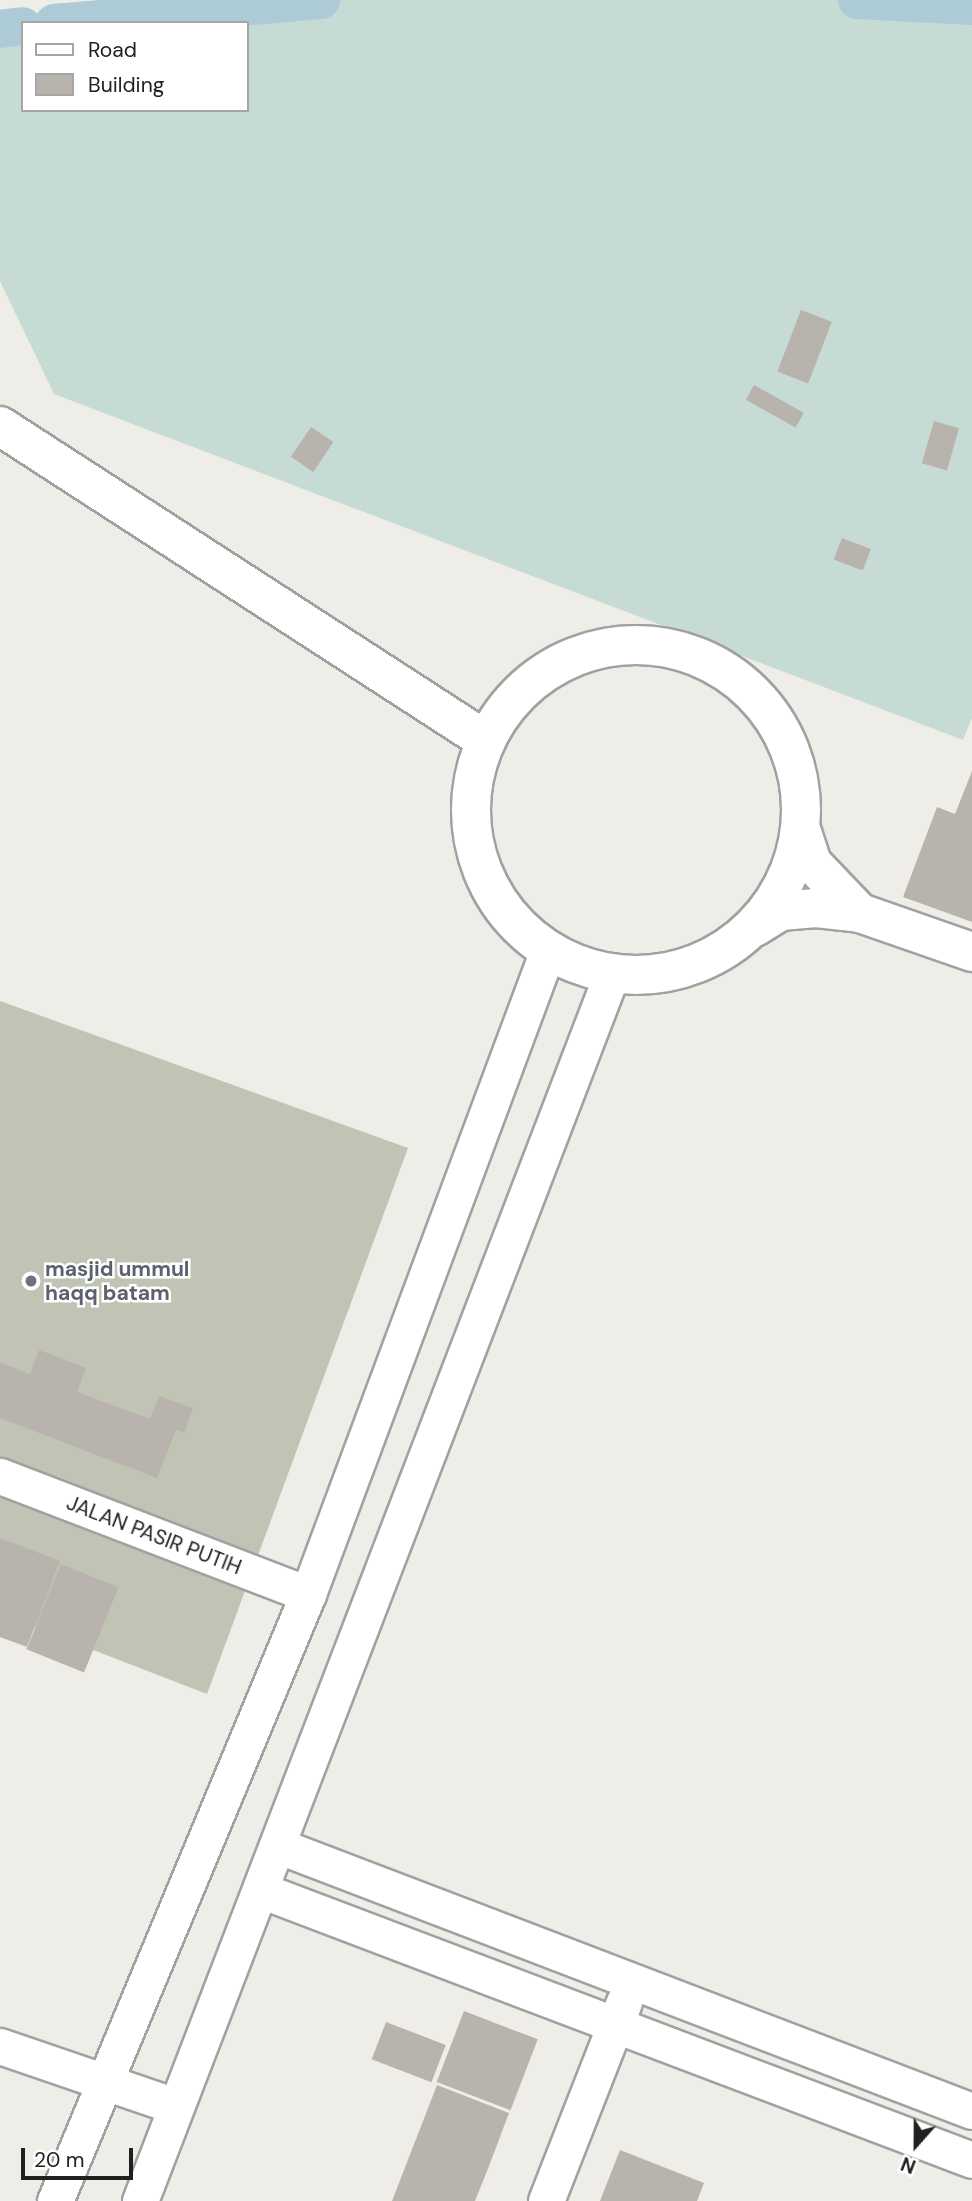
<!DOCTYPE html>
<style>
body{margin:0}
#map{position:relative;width:972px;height:2201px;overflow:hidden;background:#efede7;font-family:"DM Sans",sans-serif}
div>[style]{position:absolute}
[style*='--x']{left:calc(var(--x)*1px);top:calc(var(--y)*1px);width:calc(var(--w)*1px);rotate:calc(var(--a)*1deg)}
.construction>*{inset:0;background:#c1c3b4}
.wetland>*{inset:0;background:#c6dbd3}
.canal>*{height:38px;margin:-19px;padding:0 19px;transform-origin:19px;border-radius:19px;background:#adcad7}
.building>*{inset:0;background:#b8b3ad;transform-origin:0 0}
.roads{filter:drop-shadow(2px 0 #a1a1a1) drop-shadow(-2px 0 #a1a1a1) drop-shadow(0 2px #a1a1a1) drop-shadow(0 -2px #a1a1a1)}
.minor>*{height:35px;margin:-17.5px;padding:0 17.5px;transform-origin:17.5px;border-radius:17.5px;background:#fff}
.tertiary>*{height:38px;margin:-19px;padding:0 19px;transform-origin:19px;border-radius:19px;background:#fff}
.tertiary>.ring{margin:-19px;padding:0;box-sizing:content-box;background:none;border:38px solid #fff;border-radius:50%}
.dots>*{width:19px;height:19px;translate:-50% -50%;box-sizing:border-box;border:4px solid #fff;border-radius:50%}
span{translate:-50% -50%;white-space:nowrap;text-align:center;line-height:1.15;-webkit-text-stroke:5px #fff;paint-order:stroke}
.worship-label{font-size:21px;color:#5b616d;font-weight:700}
.left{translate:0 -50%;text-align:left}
.street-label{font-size:21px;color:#202020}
.legend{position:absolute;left:21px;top:21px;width:228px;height:91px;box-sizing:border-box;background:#fff;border:2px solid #a6a6a6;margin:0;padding:9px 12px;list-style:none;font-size:21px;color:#202020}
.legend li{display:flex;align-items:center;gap:14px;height:35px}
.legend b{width:35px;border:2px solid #a6a6a6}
.north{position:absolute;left:881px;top:2110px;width:70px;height:70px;-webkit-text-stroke:5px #fff;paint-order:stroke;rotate:201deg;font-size:19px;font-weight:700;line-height:28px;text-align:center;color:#202020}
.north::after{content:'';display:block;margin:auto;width:24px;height:32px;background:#202020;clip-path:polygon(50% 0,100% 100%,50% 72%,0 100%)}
.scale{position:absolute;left:21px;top:2148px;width:112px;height:32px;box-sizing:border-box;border:4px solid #202020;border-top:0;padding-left:9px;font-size:21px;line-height:24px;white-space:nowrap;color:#202020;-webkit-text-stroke:5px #fff;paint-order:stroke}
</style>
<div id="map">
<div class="construction">
<i style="clip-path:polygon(0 1001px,408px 1148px,207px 1694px,0 1614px)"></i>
</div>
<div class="wetland">
<i style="clip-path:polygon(321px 0,857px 0,972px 6px,972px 718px,963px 740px,54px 394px,0 281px,0 29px,23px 26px,23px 110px,247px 110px,247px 23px,54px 23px)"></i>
</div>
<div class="canal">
<i style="--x:857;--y:0;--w:115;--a:3"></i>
<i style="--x:54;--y:23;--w:268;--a:-4.9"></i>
<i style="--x:0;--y:29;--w:23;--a:-7"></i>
</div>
<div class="building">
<i style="left:801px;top:310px;width:33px;height:66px;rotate:21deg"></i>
<i style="left:754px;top:385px;width:57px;height:17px;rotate:29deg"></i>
<i style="left:934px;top:421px;width:26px;height:44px;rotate:16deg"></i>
<i style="left:311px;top:427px;width:27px;height:36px;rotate:34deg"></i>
<i style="left:842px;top:538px;width:31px;height:23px;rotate:21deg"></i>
<i style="clip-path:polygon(972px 771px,972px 922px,903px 897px,937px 807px,955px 814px)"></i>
<i style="clip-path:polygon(39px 1350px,86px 1368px,77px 1392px,150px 1419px,159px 1396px,193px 1408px,184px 1433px,176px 1430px,157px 1478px,0 1418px,0 1362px,30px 1374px)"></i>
<i style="clip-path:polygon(0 1538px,60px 1561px,27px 1647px,0 1637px)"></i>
<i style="left:61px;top:1564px;width:62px;height:92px;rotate:22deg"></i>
<i style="left:464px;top:2011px;width:79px;height:76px;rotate:21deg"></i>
<i style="left:386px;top:2022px;width:64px;height:40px;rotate:21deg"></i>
<i style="clip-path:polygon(437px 2085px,509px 2113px,489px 2166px,475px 2201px,392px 2201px)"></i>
<i style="clip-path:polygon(620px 2150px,704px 2183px,697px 2201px,600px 2201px)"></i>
</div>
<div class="roads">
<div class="minor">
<i style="--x:0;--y:1476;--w:330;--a:21"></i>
<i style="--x:279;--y:1846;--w:742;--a:20.93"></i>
<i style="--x:263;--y:1891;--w:758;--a:20.78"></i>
<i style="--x:0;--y:2046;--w:185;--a:18.9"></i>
<i style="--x:55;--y:2201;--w:658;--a:-67.37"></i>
<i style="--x:308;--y:1594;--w:687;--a:-69.56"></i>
<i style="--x:140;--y:2201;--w:1316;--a:-68.97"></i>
<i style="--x:546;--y:2201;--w:214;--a:-68.6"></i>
</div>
<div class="tertiary">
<i style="--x:0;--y:426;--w:578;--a:32.92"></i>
<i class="ring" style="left:471px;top:645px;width:292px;height:292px"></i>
<i style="--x:802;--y:832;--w:33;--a:72"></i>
<i style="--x:812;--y:863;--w:69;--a:46.2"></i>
<i style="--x:755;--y:927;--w:31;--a:-32"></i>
<i style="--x:781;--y:911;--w:35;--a:-5"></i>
<i style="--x:816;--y:908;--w:44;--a:6.5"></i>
<i style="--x:860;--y:913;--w:119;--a:19.2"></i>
</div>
</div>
<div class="dots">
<i style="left:31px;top:1281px;background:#6b7280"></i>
</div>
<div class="worship-label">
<span class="left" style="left:45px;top:1281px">masjid ummul<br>haqq batam</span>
</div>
<div class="street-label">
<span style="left:154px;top:1535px;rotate:21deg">JALAN PASIR PUTIH</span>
</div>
<ul class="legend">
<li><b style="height:9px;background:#fff"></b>Road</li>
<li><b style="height:19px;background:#b8b3ad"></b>Building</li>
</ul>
<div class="north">N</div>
<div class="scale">20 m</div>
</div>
